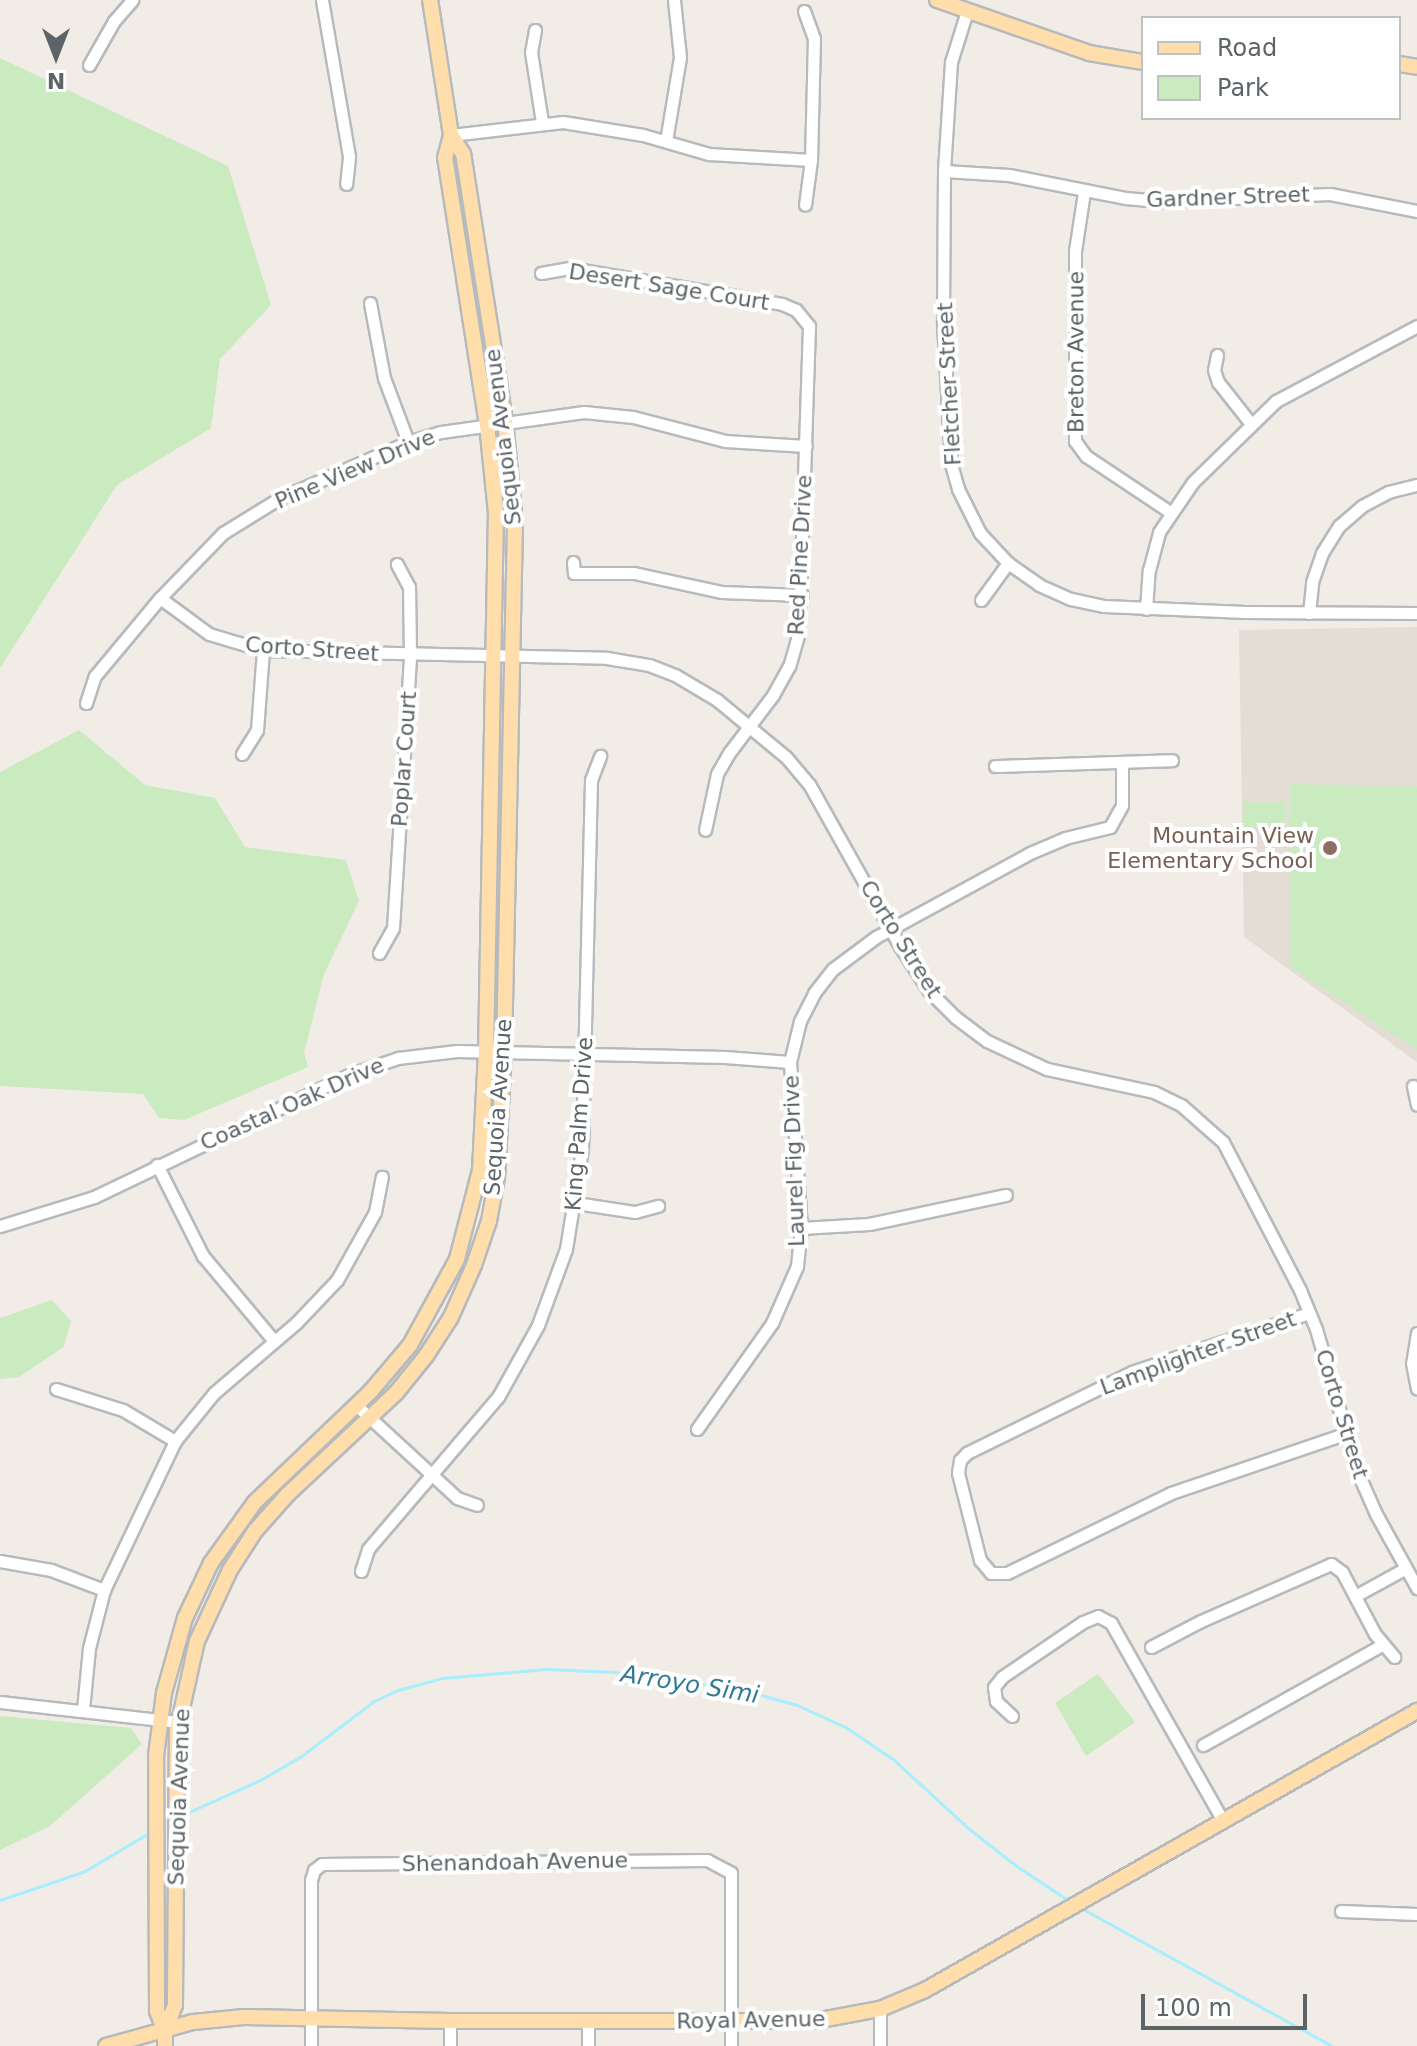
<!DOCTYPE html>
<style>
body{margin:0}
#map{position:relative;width:1417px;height:2046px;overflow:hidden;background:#f1ece6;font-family:"DejaVu Sans",sans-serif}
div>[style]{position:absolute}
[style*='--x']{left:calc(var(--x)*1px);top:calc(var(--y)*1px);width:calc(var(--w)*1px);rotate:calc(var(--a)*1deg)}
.education>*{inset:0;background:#e3ddd6}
.green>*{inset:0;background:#caeac0;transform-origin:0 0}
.stream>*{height:3px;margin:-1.5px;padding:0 1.5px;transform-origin:1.5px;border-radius:1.5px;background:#a7eeff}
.roads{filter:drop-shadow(2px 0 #b6babd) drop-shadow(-2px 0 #b6babd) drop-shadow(0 2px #b6babd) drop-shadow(0 -2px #b6babd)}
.minor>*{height:11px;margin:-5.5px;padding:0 5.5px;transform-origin:5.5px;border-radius:5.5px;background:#fff}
.major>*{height:14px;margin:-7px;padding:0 7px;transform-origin:7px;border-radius:7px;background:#ffdeac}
.dots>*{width:22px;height:22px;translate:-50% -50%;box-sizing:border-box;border:4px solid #fff;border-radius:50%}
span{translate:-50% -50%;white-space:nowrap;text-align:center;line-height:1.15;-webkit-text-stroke:8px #fff;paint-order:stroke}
.street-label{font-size:22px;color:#5d6467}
.education-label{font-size:22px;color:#785e54}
.right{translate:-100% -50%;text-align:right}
.water-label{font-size:24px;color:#307a95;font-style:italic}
.legend{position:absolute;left:1141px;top:16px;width:260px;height:104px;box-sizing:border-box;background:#fff;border:2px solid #bec1c2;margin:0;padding:10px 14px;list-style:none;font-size:24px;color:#5d6467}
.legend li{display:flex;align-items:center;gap:16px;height:40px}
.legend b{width:40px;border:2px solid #bec1c2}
.north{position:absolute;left:16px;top:16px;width:80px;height:80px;-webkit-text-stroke:6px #fff;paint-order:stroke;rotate:180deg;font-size:22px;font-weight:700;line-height:32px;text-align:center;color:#5d6467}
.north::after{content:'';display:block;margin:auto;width:28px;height:36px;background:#5d6467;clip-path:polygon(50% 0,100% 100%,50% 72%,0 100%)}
.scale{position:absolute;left:1141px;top:1994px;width:166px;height:36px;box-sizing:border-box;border:4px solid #5d6467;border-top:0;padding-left:10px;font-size:24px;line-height:28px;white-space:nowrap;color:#5d6467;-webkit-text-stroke:6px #fff;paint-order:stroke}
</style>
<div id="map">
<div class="education">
<i style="clip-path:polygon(1417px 627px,1417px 1062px,1244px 937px,1239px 630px)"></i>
</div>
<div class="green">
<i style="clip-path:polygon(0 58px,228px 166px,271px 305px,220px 359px,211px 428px,117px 485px,0 668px)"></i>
<i style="clip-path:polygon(79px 730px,145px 785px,215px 798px,245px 847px,346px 860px,359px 901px,324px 974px,304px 1053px,308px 1067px,184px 1120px,159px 1118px,143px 1094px,0 1086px,0 772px)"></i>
<i style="clip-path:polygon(1290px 784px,1417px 786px,1417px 1050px,1289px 966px)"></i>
<i style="left:1243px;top:802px;width:42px;height:25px"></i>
<i style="clip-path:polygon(52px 1300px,71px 1321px,64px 1347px,19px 1377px,0 1379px,0 1318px)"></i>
<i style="clip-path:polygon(1098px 1674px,1135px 1722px,1086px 1756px,1055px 1703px)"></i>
<i style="clip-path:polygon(0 1716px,131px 1728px,142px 1744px,50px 1826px,0 1850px)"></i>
</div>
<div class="stream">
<i style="--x:180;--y:1816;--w:88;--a:-24.2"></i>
<i style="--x:260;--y:1780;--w:46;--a:-29.9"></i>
<i style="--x:300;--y:1757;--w:93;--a:-37.1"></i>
<i style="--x:374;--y:1701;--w:26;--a:-25"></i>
<i style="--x:398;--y:1690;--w:46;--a:-15.3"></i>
<i style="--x:442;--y:1678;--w:104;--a:-4.9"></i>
<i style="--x:546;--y:1669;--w:69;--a:2.5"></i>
<i style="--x:615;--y:1672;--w:129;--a:8"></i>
<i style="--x:743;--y:1690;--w:56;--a:15.5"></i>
<i style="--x:797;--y:1705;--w:55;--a:24.7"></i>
<i style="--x:847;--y:1728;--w:57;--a:34.2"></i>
<i style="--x:894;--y:1760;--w:100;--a:42.6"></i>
<i style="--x:968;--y:1828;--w:60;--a:38.2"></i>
<i style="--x:1015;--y:1865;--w:67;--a:33.5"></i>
<i style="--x:0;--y:1900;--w:90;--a:-18.8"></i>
<i style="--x:85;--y:1871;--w:78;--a:-30.8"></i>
<i style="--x:1081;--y:1908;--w:286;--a:28.8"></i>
</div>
<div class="roads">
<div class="minor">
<i style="--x:322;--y:0;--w:159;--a:80.2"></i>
<i style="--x:349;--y:157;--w:27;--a:96"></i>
<i style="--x:804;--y:11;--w:29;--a:70"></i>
<i style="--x:814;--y:38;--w:122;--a:91.4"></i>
<i style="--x:811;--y:160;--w:45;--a:97.6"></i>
<i style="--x:967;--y:11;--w:53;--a:107.4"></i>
<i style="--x:951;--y:62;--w:109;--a:93.7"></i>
<i style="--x:944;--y:171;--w:153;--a:90.4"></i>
<i style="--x:943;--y:324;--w:140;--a:86.7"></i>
<i style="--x:951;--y:464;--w:26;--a:74"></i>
<i style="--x:958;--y:489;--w:49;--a:63.4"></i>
<i style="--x:980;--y:533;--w:41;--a:47"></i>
<i style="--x:1008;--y:563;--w:38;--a:35"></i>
<i style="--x:1039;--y:585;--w:35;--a:24"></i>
<i style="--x:1071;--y:599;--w:34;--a:12"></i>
<i style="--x:1104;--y:606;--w:141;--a:2.4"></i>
<i style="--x:1245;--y:612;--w:172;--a:0.3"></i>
<i style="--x:535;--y:30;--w:22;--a:100"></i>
<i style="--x:531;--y:52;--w:71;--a:81.1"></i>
<i style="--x:89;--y:65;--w:51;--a:-60.4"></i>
<i style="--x:114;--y:21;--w:28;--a:-49"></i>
<i style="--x:451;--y:135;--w:113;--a:-6.6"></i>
<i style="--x:563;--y:122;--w:81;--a:9.2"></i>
<i style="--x:643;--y:135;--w:69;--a:16.1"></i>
<i style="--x:709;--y:154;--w:102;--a:3.4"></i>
<i style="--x:666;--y:141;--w:85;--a:-80.5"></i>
<i style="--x:680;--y:57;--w:57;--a:-96"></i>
<i style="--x:944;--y:171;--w:65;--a:3.5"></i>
<i style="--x:1009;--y:175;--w:118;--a:11.2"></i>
<i style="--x:1125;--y:198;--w:38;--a:5"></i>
<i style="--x:1163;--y:201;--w:167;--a:-2.4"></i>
<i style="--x:1330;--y:194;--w:89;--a:11.1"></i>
<i style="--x:1084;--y:192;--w:60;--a:98.7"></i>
<i style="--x:1075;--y:251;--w:190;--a:90"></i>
<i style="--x:1075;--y:441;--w:19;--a:54"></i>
<i style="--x:1086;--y:456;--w:101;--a:33.7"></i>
<i style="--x:541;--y:273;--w:29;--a:-10"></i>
<i style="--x:570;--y:268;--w:215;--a:9.6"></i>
<i style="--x:782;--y:304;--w:15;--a:23"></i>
<i style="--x:796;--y:310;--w:21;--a:51"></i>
<i style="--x:809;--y:326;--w:306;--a:91.9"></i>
<i style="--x:799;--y:632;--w:35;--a:106"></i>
<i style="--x:789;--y:666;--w:33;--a:119"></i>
<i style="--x:773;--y:695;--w:73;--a:127.2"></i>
<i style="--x:729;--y:753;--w:24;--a:120"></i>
<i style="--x:717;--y:774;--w:57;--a:102.1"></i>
<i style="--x:370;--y:303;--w:76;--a:79.4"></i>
<i style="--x:384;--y:378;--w:68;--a:69.4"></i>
<i style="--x:1217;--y:355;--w:15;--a:101"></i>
<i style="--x:1214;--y:370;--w:13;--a:72"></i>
<i style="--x:1218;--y:382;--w:53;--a:51.8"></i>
<i style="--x:573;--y:562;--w:11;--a:85"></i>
<i style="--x:574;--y:573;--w:60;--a:0"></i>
<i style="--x:634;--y:573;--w:89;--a:12.3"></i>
<i style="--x:721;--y:592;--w:81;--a:2.1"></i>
<i style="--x:160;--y:598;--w:61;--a:36.3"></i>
<i style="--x:209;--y:634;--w:56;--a:16.5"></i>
<i style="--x:263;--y:650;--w:344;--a:1.3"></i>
<i style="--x:607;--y:658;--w:43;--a:9.5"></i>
<i style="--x:649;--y:665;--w:28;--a:21"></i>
<i style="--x:675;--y:675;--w:49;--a:30.8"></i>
<i style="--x:717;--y:700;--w:89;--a:39.6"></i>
<i style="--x:786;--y:757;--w:35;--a:50"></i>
<i style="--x:809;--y:784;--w:186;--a:60.7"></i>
<i style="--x:900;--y:946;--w:54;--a:57.2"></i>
<i style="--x:929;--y:991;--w:37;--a:45"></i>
<i style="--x:955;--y:1017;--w:40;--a:37"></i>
<i style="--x:987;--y:1041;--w:66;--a:25"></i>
<i style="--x:1047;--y:1069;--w:109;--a:12.1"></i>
<i style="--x:1154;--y:1092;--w:30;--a:26"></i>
<i style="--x:1181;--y:1105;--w:56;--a:41.4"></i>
<i style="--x:1223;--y:1142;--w:167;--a:62.5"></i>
<i style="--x:1300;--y:1290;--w:42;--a:67.7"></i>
<i style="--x:1316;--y:1329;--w:148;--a:73.9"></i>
<i style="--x:1357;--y:1471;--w:47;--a:66.2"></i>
<i style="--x:1376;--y:1514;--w:85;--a:61"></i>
<i style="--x:981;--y:600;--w:46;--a:-53.9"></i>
<i style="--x:1146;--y:609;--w:39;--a:-86"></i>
<i style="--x:1149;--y:570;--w:39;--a:-75"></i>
<i style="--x:1159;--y:532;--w:60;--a:-55.8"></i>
<i style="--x:1193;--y:482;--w:116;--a:-44.3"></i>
<i style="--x:1276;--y:401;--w:160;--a:-28"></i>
<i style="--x:1309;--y:613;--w:31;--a:-84"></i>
<i style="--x:1312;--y:582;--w:31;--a:-71"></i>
<i style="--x:1322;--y:553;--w:32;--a:-58"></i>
<i style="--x:1339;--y:526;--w:30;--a:-41"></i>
<i style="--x:1362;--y:506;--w:30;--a:-28"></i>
<i style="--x:1388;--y:492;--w:30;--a:-14"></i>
<i style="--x:86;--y:703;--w:28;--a:-72"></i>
<i style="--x:95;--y:676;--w:102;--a:-50.2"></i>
<i style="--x:160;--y:598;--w:91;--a:-45.9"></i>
<i style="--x:223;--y:533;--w:65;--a:-31.7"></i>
<i style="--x:278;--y:499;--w:142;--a:-23.7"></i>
<i style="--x:408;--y:442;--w:34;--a:-17"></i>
<i style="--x:441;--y:432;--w:144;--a:-8"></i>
<i style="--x:584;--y:412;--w:49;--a:5.8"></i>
<i style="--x:633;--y:417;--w:95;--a:14.6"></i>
<i style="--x:725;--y:441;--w:81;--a:3.5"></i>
<i style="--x:242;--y:754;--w:28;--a:-58"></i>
<i style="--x:257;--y:730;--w:80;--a:-85.7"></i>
<i style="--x:995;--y:766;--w:177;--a:-1.9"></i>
<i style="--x:379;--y:953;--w:29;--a:-61"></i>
<i style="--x:393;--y:928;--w:274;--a:-86.4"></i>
<i style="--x:410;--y:655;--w:68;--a:-90.8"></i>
<i style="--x:409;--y:587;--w:26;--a:-118"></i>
<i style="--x:1413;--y:1086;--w:19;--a:78"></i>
<i style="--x:157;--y:1165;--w:102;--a:63.2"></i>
<i style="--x:203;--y:1256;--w:111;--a:50.1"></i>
<i style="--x:576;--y:1203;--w:60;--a:8.7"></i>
<i style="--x:635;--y:1212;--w:24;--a:-15"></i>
<i style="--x:0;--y:1226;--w:98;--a:-17.1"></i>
<i style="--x:94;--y:1197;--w:285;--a:-25.6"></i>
<i style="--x:351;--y:1074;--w:50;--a:-18.8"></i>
<i style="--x:398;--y:1058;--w:59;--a:-6.8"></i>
<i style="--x:457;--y:1051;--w:268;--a:1.3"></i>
<i style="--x:725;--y:1057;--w:65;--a:4.4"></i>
<i style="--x:801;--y:1228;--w:68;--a:-3.4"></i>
<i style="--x:869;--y:1224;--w:140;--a:-12"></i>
<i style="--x:1309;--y:1313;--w:187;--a:161.6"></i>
<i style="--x:1132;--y:1372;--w:184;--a:153.9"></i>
<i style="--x:967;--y:1453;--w:10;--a:135"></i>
<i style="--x:960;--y:1460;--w:13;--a:99"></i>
<i style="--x:958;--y:1473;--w:90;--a:75.8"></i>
<i style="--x:980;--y:1560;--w:17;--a:50"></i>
<i style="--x:991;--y:1573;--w:16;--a:0"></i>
<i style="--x:1007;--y:1573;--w:182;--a:-26"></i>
<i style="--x:1171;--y:1493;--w:183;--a:-18.8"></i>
<i style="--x:1417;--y:1333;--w:30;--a:99"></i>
<i style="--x:1412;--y:1363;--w:26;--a:79"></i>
<i style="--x:56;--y:1389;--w:70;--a:17.4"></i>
<i style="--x:123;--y:1410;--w:61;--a:30.8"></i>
<i style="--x:356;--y:1405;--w:137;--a:42.6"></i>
<i style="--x:457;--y:1498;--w:21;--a:19"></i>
<i style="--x:697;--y:1429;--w:130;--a:-54.7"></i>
<i style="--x:772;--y:1323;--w:62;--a:-66.3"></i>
<i style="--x:797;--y:1266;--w:38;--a:-84"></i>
<i style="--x:801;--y:1228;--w:166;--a:-93.8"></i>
<i style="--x:790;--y:1062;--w:42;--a:-76.3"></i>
<i style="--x:800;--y:1021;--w:31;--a:-63"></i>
<i style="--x:814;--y:993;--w:31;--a:-52"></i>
<i style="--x:833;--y:969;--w:54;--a:-36.7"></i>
<i style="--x:876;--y:937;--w:175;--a:-28.6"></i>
<i style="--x:1030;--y:853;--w:38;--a:-23"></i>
<i style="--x:1065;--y:838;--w:46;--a:-13.7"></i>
<i style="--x:1110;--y:827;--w:25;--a:-61"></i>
<i style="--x:1122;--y:805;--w:43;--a:-90"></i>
<i style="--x:0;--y:1561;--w:52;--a:10"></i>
<i style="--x:51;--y:1570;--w:57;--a:20.7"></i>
<i style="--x:361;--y:1571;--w:23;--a:-72"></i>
<i style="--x:368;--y:1549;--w:200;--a:-49.5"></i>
<i style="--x:498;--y:1397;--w:82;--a:-60.9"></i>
<i style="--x:538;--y:1325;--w:81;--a:-69.8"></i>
<i style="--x:566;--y:1249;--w:101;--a:-80.9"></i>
<i style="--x:582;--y:1149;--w:369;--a:-88.6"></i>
<i style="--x:591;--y:780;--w:26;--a:-69"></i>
<i style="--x:1355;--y:1596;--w:58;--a:-28.8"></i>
<i style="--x:1151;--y:1647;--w:56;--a:-27.5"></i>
<i style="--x:1201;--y:1621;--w:142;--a:-23.7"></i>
<i style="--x:1331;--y:1564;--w:14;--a:36"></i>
<i style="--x:1342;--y:1572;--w:70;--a:62"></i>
<i style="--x:1375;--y:1634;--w:30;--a:50"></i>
<i style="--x:0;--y:1702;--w:178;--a:6.4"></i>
<i style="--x:83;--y:1710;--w:62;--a:-84.5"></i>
<i style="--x:89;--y:1648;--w:60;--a:-75.5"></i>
<i style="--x:104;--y:1590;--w:165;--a:-64.5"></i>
<i style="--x:175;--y:1441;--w:62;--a:-50.9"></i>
<i style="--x:214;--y:1393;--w:108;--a:-40.5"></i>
<i style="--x:296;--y:1323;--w:59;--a:-46.4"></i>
<i style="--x:337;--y:1280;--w:78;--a:-60.8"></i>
<i style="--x:375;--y:1212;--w:36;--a:-79"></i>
<i style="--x:1012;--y:1716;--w:22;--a:-137"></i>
<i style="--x:996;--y:1701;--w:14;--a:-98"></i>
<i style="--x:994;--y:1687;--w:13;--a:-51"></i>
<i style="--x:1002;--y:1677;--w:98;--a:-34.2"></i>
<i style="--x:1083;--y:1622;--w:16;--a:-22"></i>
<i style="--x:1098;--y:1616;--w:15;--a:28"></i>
<i style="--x:1111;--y:1623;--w:227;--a:60.5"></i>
<i style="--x:1203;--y:1745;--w:205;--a:-29.2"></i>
<i style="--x:1341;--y:1911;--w:76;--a:2.3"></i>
<i style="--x:588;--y:2020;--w:26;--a:90"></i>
<i style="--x:450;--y:2021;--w:25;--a:90"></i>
<i style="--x:311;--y:2046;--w:166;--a:-90"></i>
<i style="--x:311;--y:1880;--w:10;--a:-73"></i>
<i style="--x:314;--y:1870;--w:10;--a:-37"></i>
<i style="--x:322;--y:1864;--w:385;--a:-0.6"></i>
<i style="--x:707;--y:1860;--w:27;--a:28"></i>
<i style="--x:731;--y:1873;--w:173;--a:90"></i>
<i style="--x:880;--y:2046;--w:37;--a:-90"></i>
</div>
<div class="major">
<i style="--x:937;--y:0;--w:161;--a:19.2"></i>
<i style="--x:1089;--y:53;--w:55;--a:9.5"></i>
<i style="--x:1399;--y:64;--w:18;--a:9"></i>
<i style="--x:165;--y:2031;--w:22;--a:-112"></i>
<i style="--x:157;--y:2011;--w:255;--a:-90.2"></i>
<i style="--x:156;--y:1756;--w:64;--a:-82.8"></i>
<i style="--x:164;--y:1693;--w:78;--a:-74.4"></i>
<i style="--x:185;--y:1618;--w:61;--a:-64.7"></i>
<i style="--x:211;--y:1563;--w:75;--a:-54.2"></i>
<i style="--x:255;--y:1502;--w:161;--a:-43.7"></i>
<i style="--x:371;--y:1391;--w:60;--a:-49.7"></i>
<i style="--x:410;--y:1345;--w:98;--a:-61.3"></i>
<i style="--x:457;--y:1259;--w:92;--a:-75.5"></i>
<i style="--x:480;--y:1170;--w:118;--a:-87.1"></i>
<i style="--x:486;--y:1052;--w:539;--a:-88.94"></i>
<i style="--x:496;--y:513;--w:88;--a:-95.8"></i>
<i style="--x:487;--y:425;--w:270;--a:-98.9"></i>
<i style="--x:445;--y:158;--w:24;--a:-75"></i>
<i style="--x:451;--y:135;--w:137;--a:-98.8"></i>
<i style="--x:106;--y:2046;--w:90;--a:-15.4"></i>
<i style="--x:193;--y:2022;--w:51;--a:-5.6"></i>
<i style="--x:244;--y:2017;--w:206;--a:1.1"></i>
<i style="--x:450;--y:2021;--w:365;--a:0"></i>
<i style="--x:815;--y:2021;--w:66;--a:-10.5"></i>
<i style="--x:880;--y:2009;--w:49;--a:-22.9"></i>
<i style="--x:925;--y:1990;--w:566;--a:-29.56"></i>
<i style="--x:165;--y:2046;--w:15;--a:-90"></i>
<i style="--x:165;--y:2031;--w:28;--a:-69"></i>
<i style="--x:175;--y:2005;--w:274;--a:-89.6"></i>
<i style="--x:177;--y:1731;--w:92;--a:-77.5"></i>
<i style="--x:197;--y:1641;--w:78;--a:-65.1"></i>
<i style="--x:230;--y:1570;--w:46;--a:-57.3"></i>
<i style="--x:255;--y:1531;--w:50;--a:-48.3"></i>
<i style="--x:288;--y:1494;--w:148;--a:-43.1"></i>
<i style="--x:396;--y:1393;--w:48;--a:-51"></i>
<i style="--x:426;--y:1356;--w:46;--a:-57.3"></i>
<i style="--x:451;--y:1317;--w:57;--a:-66.1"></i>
<i style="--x:474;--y:1265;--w:46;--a:-71.2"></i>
<i style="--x:489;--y:1221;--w:45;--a:-79.7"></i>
<i style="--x:497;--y:1177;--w:124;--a:-86.8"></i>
<i style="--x:504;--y:1053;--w:530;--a:-88.81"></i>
<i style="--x:515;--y:523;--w:102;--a:-95.6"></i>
<i style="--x:505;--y:421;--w:270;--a:-98.9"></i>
<i style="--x:463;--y:154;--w:22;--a:-122"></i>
</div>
</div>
<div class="dots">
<i style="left:1330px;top:848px;background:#8d6e63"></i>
</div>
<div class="street-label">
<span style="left:1228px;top:197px;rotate:-2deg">Gardner Street</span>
<span style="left:669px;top:287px;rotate:9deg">Desert Sage Court</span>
<span style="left:1076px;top:352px;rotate:-90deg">Breton Avenue</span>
<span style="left:949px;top:384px;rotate:-93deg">Fletcher Street</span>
<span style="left:503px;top:437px;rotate:-97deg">Sequoia Avenue</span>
<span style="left:355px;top:469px;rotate:-23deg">Pine View Drive</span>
<span style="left:800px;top:555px;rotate:-87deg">Red Pine Drive</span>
<span style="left:312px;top:649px;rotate:4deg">Corto Street</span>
<span style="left:404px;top:759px;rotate:-86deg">Poplar Court</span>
<span style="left:901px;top:939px;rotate:58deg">Corto Street</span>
<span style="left:292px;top:1104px;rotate:-24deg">Coastal Oak Drive</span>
<span style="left:498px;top:1107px;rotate:-86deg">Sequoia Avenue</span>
<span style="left:579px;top:1124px;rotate:-86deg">King Palm Drive</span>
<span style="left:794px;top:1161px;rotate:-92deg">Laurel Fig Drive</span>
<span style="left:1198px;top:1353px;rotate:-20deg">Lamplighter Street</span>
<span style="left:1342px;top:1414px;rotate:73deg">Corto Street</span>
<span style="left:179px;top:1797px;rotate:-88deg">Sequoia Avenue</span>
<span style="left:515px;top:1862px;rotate:-1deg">Shenandoah Avenue</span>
<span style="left:751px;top:2020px;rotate:-1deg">Royal Avenue</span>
</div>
<div class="education-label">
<span class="right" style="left:1314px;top:848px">Mountain View<br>Elementary School</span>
</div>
<div class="water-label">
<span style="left:690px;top:1685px;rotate:9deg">Arroyo Simi</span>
</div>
<ul class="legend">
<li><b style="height:10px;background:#ffdeac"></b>Road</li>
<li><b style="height:22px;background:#caeac0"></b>Park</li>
</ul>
<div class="north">N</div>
<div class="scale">100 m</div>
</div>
